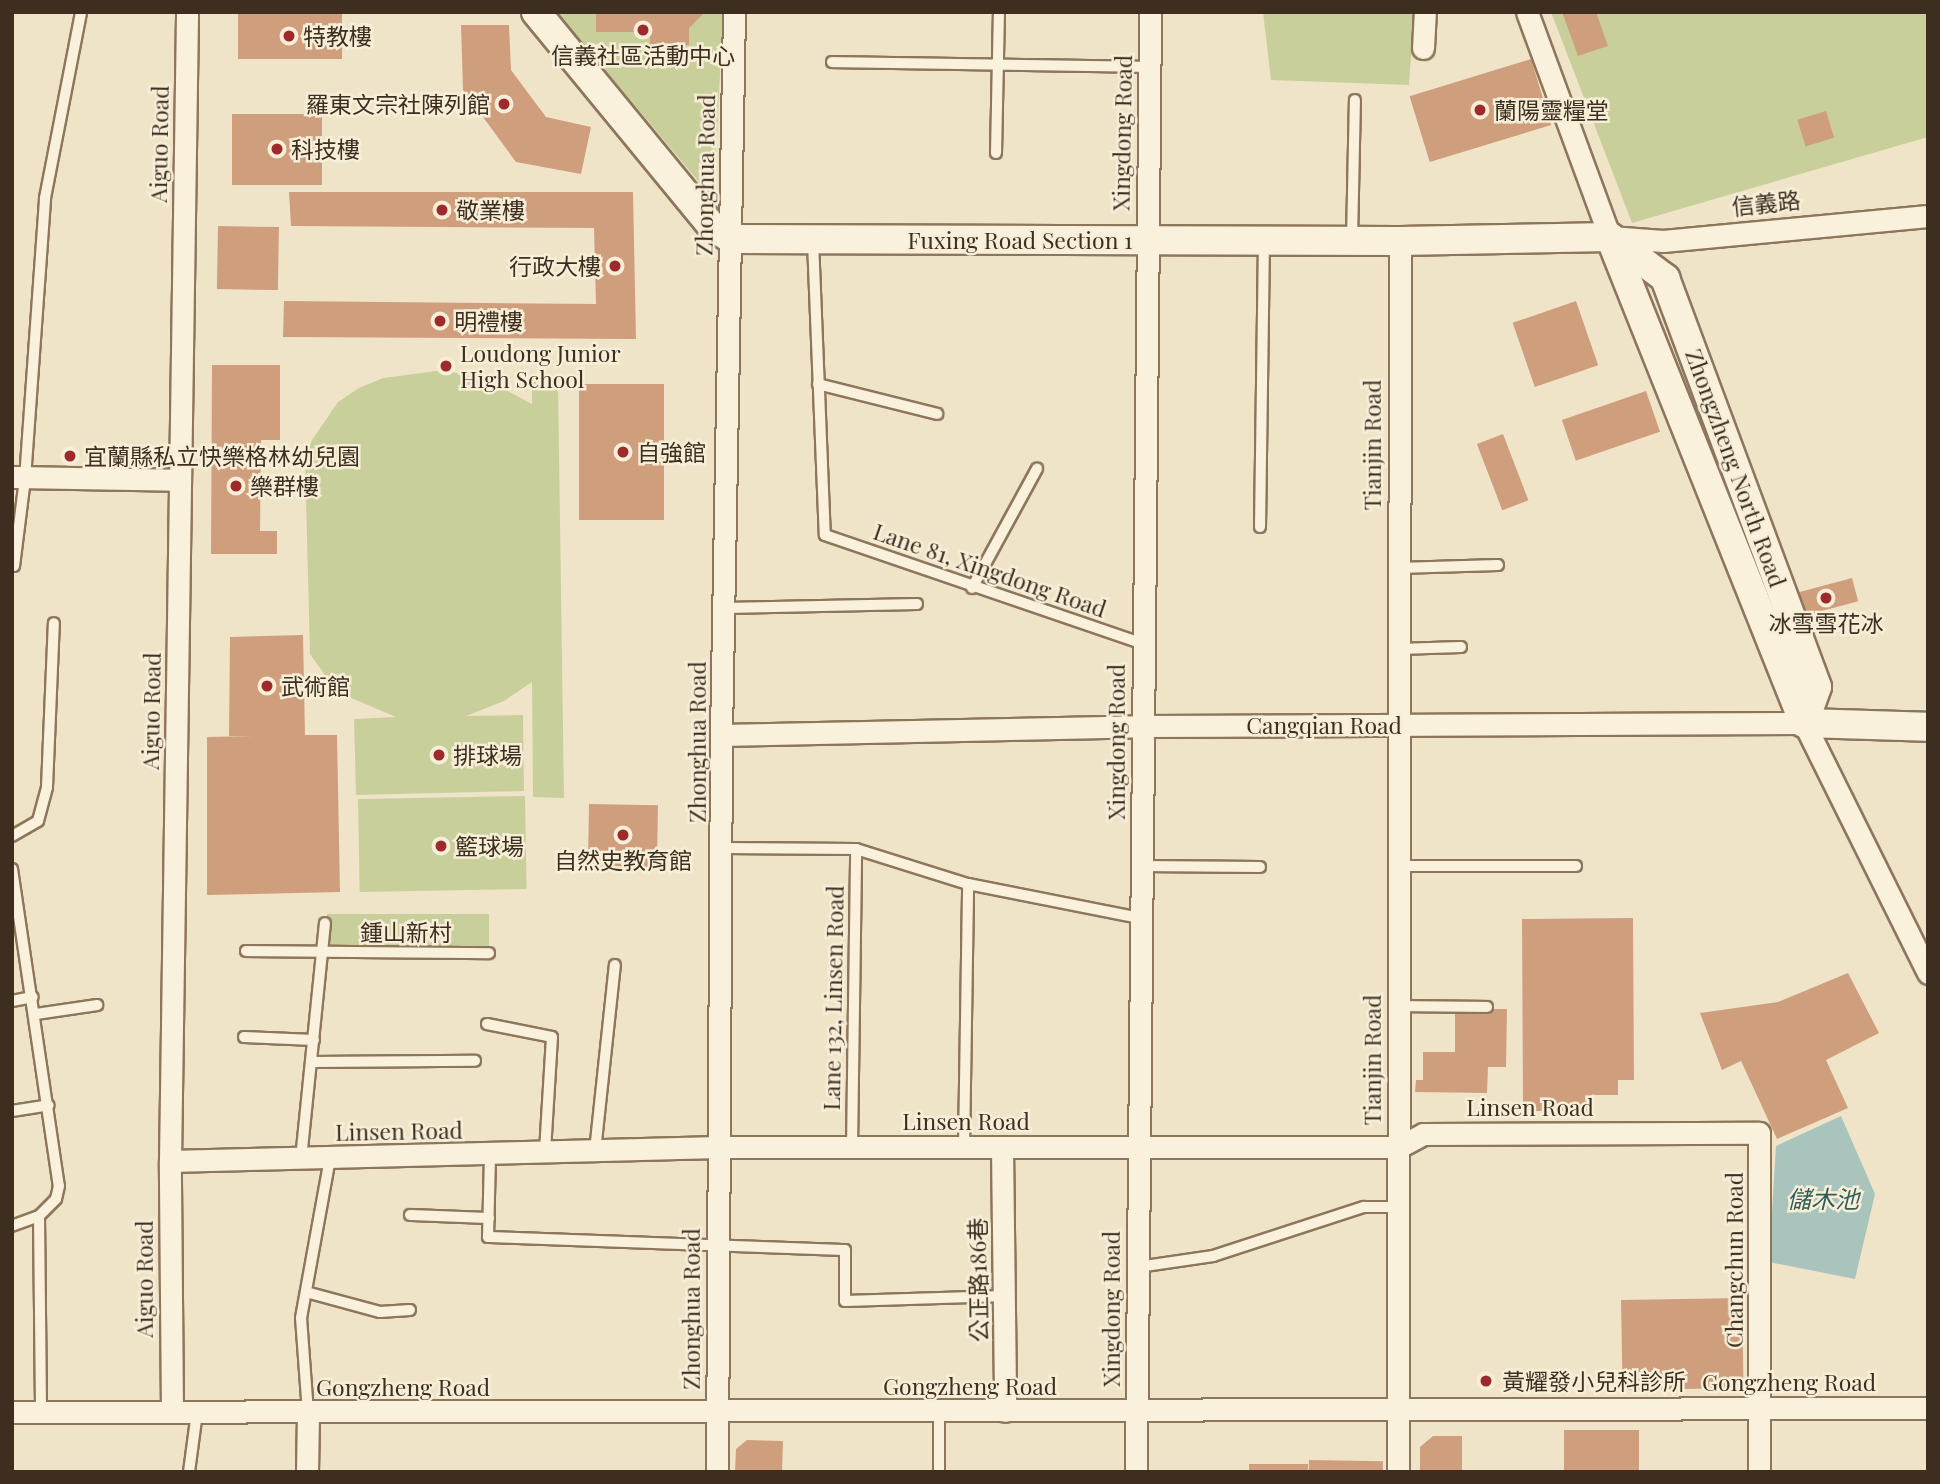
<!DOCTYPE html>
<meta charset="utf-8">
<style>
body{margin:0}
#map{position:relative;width:1940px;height:1484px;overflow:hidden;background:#f0e4c8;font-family:"Playfair Display","Noto Sans TC",serif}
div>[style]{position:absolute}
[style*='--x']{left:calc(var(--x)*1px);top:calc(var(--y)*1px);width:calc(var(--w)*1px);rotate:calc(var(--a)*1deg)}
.green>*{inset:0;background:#c9cf9b;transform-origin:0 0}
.water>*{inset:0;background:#a9c4bc}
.building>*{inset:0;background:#cf9f7d;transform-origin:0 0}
.roads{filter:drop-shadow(2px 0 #8d765c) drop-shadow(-2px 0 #8d765c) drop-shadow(0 2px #8d765c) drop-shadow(0 -2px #8d765c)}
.lane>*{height:10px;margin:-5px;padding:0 5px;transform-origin:5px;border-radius:5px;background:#faf1dc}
.street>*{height:21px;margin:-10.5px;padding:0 10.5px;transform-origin:10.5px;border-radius:10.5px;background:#faf1dc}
.secondary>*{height:28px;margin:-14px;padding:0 14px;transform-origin:14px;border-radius:14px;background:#faf1dc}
.dots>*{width:19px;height:19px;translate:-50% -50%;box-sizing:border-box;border:4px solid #f7eed8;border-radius:50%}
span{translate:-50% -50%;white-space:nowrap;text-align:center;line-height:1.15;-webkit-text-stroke:5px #f7eed8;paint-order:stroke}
.poi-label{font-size:23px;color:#3d2e20}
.left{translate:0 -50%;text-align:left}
.right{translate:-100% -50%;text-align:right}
.street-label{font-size:23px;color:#3d2e20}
.water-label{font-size:24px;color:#2f5d5a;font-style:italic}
.frame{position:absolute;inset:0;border:14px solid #3d2e20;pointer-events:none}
</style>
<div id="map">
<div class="green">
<i style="clip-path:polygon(557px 12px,723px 12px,714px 200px,579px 39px)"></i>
<i style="clip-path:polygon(1263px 12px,1414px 12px,1409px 85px,1271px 80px)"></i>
<i style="clip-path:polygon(1551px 12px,1928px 12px,1928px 137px,1632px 223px)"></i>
<i style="clip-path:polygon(444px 370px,489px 381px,532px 404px,532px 382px,558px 381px,564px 798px,533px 797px,532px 682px,504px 701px,466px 716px,523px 715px,524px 791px,356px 795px,354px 719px,396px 717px,337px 692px,310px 654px,305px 460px,312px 440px,338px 402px,359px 388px,383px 378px)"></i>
<i style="left:525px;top:796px;width:93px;height:167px;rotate:89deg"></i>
<i style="left:489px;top:914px;width:33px;height:162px;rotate:90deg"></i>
</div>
<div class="water">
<i style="clip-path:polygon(1841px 1116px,1875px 1194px,1855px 1279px,1769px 1262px,1776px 1146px)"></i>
</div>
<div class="building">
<i style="left:238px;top:12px;width:104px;height:47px"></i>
<i style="clip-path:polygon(596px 12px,700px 12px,703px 14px,689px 28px,689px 45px,650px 45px,650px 32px,596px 32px)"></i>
<i style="clip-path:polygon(1562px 12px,1596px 12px,1608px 46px,1578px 56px)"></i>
<i style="clip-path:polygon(461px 25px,509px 25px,511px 70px,546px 117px,591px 127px,581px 174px,516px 162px,463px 90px)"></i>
<i style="left:1531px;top:59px;width:69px;height:127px;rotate:73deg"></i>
<i style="left:1826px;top:111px;width:28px;height:30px;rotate:73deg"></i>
<i style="left:232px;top:114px;width:90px;height:71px"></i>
<i style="clip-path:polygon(289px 192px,633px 192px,636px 339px,283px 337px,284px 301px,596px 304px,594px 228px,291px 226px)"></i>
<i style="left:218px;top:226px;width:61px;height:63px;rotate:1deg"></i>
<i style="left:1576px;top:301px;width:68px;height:67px;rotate:71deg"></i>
<i style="clip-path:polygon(212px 365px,280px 365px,280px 440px,261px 440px,260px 531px,277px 531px,277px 554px,211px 554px)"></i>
<i style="left:579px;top:384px;width:85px;height:136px"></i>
<i style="left:1646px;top:391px;width:43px;height:89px;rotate:71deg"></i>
<i style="left:1503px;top:434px;width:71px;height:28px;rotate:69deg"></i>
<i style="left:1852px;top:578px;width:24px;height:61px;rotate:75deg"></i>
<i style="clip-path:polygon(303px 635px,305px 735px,337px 735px,340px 892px,207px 895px,207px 737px,253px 736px,229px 736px,230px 637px)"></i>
<i style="left:589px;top:804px;width:69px;height:62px;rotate:1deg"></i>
<i style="clip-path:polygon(1633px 918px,1634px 1080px,1618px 1080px,1618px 1095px,1594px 1095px,1594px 1111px,1523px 1111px,1522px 919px)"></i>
<i style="clip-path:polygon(1848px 973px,1879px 1033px,1826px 1060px,1848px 1108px,1777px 1139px,1741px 1061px,1722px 1070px,1700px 1013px,1778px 1002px)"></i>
<i style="clip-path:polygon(1455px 1009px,1507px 1009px,1506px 1067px,1488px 1067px,1487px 1093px,1415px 1092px,1416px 1080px,1423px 1080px,1423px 1052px,1455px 1052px)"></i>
<i style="left:1742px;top:1298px;width:90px;height:121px;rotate:89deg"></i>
<i style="left:1564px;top:1430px;width:75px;height:42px"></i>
<i style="clip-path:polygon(1433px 1436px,1462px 1436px,1462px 1472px,1420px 1472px,1420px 1447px)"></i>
<i style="clip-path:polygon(747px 1440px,783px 1441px,782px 1472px,735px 1472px,736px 1449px)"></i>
<i style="left:1309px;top:1460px;width:74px;height:12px;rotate:1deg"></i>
<i style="left:1249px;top:1464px;width:59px;height:8px"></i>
</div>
<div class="roads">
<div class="lane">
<i style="--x:832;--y:62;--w:318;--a:0.9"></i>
<i style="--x:996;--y:153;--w:141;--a:-88.8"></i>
<i style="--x:1352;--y:240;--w:140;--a:-88.8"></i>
<i style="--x:813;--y:241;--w:294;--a:87.7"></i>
<i style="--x:825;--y:535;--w:336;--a:18.9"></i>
<i style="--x:818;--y:384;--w:123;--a:14.1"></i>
<i style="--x:1260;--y:527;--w:285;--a:-89.2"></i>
<i style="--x:14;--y:566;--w:88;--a:-82.8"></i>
<i style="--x:25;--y:479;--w:282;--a:-85.9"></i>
<i style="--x:45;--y:198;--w:189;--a:-79"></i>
<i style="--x:1398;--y:568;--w:100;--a:-1.7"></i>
<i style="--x:972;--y:588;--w:136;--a:-61.4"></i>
<i style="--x:725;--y:608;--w:192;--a:-1.2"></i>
<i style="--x:1399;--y:649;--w:62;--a:-1.8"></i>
<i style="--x:12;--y:836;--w:30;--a:-30"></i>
<i style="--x:38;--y:821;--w:35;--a:-75"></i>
<i style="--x:47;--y:787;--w:164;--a:-87.6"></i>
<i style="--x:724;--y:848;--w:132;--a:0.4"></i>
<i style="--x:856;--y:849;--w:117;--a:17.4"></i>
<i style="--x:968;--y:884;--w:175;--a:11.2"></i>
<i style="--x:1141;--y:866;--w:119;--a:0.5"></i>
<i style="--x:1399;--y:866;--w:177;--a:0"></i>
<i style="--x:12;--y:869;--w:320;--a:81.6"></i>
<i style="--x:59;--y:1186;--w:13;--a:103"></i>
<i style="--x:56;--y:1199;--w:24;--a:135"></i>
<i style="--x:39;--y:1216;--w:29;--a:160"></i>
<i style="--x:246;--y:951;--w:243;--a:0.5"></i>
<i style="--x:12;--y:1001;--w:21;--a:-11"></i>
<i style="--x:1398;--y:1006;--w:89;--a:0.6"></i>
<i style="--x:36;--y:1014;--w:62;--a:-8.4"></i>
<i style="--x:487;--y:1024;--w:66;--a:11.3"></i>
<i style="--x:552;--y:1037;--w:116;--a:93.5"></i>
<i style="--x:244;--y:1037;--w:70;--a:2.5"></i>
<i style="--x:312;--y:1062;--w:163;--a:-0.4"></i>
<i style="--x:12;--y:1111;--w:37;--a:-9"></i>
<i style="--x:852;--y:1148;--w:299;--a:-89.2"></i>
<i style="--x:964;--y:1148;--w:264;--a:-89.1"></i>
<i style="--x:595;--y:1151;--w:187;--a:-83.9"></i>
<i style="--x:490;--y:1156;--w:81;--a:91.4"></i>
<i style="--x:488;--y:1237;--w:357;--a:2.1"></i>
<i style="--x:845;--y:1250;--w:51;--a:90"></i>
<i style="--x:845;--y:1301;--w:159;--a:-1.8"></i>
<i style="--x:301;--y:1159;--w:237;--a:-84.2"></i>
<i style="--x:410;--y:1215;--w:79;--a:2.2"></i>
<i style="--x:39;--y:1216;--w:195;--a:89.4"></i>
<i style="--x:1138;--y:1267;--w:76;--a:-8.3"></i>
<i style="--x:1213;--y:1256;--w:159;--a:-18"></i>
<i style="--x:1364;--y:1207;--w:33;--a:0"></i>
<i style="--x:306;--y:1292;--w:77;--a:15.1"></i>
<i style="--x:380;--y:1312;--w:30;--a:-4"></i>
<i style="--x:308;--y:1413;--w:95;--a:-94.2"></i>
<i style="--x:301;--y:1318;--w:163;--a:-79.7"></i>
<i style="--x:189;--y:1472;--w:61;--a:-82.4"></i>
<i style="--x:939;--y:1472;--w:60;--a:-90"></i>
</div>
<div class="street">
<i style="--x:1527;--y:12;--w:240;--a:69.8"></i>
<i style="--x:1610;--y:237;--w:53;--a:4.3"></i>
<i style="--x:1663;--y:241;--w:266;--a:-5.4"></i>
<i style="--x:1423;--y:48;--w:36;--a:-87"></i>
<i style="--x:12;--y:477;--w:168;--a:1"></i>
<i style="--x:721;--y:735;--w:421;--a:-1.2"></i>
<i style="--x:1142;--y:726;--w:662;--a:-0.26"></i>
<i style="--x:1804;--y:723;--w:279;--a:63.6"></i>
<i style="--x:1002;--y:1147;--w:264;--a:89.3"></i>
<i style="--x:170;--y:1161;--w:550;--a:-1.46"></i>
<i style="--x:720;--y:1147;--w:679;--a:0"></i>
<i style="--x:1399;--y:1147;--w:27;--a:-28"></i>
<i style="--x:1423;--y:1134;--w:336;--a:-0.2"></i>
<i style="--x:1759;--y:1133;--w:339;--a:90"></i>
<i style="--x:172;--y:1411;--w:250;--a:-90.5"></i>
<i style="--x:170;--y:1161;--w:1149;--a:-89.15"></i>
<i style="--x:12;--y:1412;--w:1916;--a:-0.12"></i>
<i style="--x:307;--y:1472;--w:59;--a:-89"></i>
<i style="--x:717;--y:1472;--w:737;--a:-89.69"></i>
<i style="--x:721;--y:735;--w:723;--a:-88.97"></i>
<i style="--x:1136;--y:1472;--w:1460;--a:-89.45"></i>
<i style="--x:1398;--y:1472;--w:1231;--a:-89.91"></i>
</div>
<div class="secondary">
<i style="--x:536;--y:12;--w:277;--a:50.6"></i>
<i style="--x:712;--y:226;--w:23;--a:34"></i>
<i style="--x:731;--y:239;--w:669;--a:0.17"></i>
<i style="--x:1400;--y:241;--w:210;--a:-1.1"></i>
<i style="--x:1610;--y:237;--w:69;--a:36.7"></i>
<i style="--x:1665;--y:278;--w:436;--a:69.6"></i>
<i style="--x:1817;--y:687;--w:38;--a:110"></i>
<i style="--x:1610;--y:237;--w:523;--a:68.24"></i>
<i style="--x:1804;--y:723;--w:124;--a:1.8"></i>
</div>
</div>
<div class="dots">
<i style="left:643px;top:30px;background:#9e2a2b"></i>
<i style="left:289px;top:36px;background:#9e2a2b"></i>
<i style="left:504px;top:104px;background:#9e2a2b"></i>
<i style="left:1480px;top:110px;background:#9e2a2b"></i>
<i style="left:277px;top:149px;background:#9e2a2b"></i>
<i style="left:442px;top:210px;background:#9e2a2b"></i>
<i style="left:615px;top:266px;background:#9e2a2b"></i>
<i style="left:440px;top:321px;background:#9e2a2b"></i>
<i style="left:446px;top:366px;background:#9e2a2b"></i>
<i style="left:623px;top:452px;background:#9e2a2b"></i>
<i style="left:70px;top:456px;background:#9e2a2b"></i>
<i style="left:236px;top:486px;background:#9e2a2b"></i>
<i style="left:1826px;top:598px;background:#9e2a2b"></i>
<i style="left:267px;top:686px;background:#9e2a2b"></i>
<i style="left:439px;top:755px;background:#9e2a2b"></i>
<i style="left:623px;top:835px;background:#9e2a2b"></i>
<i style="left:441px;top:846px;background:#9e2a2b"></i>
<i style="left:1486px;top:1381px;background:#9e2a2b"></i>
</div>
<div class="poi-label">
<span class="left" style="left:303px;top:36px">特教樓</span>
<span style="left:643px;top:55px">信義社區活動中心</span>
<span class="right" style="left:490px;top:104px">羅東文宗社陳列館</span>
<span class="left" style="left:1494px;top:110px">蘭陽靈糧堂</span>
<span class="left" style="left:291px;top:149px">科技樓</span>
<span class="left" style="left:456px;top:210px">敬業樓</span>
<span class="right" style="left:601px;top:266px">行政大樓</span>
<span class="left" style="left:454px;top:321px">明禮樓</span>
<span class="left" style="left:460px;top:366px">Loudong Junior<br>High School</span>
<span class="left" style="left:637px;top:452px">自強館</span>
<span class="left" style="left:84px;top:456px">宜蘭縣私立快樂格林幼兒園</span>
<span class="left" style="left:250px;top:486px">樂群樓</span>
<span style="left:1826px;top:623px">冰雪雪花冰</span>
<span class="left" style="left:281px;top:686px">武術館</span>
<span class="left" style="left:453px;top:755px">排球場</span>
<span class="left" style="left:455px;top:846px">籃球場</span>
<span style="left:623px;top:860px">自然史教育館</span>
<span class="left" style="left:1502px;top:1381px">黃耀發小兒科診所</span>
</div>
<div class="street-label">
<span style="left:1122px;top:133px;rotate:-89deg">Xingdong Road</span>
<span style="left:159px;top:144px;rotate:-89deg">Aiguo Road</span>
<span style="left:705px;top:175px;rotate:-89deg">Zhonghua Road</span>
<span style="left:1766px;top:203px;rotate:-6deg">信義路</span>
<span style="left:1020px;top:240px">Fuxing Road Section 1</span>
<span style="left:1372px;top:445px;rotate:-90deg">Tianjin Road</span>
<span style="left:1736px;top:468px;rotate:70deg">Zhongzheng North Road</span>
<span style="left:990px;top:570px;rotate:19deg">Lane 81, Xingdong Road</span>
<span style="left:151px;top:711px;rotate:-89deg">Aiguo Road</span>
<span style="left:1324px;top:725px">Cangqian Road</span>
<span style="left:697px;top:742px;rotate:-90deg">Zhonghua Road</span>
<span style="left:1116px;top:742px;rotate:-90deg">Xingdong Road</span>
<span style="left:406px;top:932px">鍾山新村</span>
<span style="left:833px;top:998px;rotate:-89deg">Lane 132, Linsen Road</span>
<span style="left:1372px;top:1060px;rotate:-90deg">Tianjin Road</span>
<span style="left:1530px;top:1107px">Linsen Road</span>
<span style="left:966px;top:1121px">Linsen Road</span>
<span style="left:399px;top:1131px;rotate:-1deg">Linsen Road</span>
<span style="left:1734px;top:1260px;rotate:-90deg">Changchun Road</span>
<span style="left:144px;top:1279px;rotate:-90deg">Aiguo Road</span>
<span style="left:978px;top:1280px;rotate:-91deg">公正路186巷</span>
<span style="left:691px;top:1309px;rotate:-90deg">Zhonghua Road</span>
<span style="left:1111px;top:1309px;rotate:-90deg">Xingdong Road</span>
<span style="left:1789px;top:1382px">Gongzheng Road</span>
<span style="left:970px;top:1386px">Gongzheng Road</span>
<span style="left:403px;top:1387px">Gongzheng Road</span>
</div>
<div class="water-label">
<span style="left:1823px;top:1199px">儲木池</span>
</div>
<div class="frame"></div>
</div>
